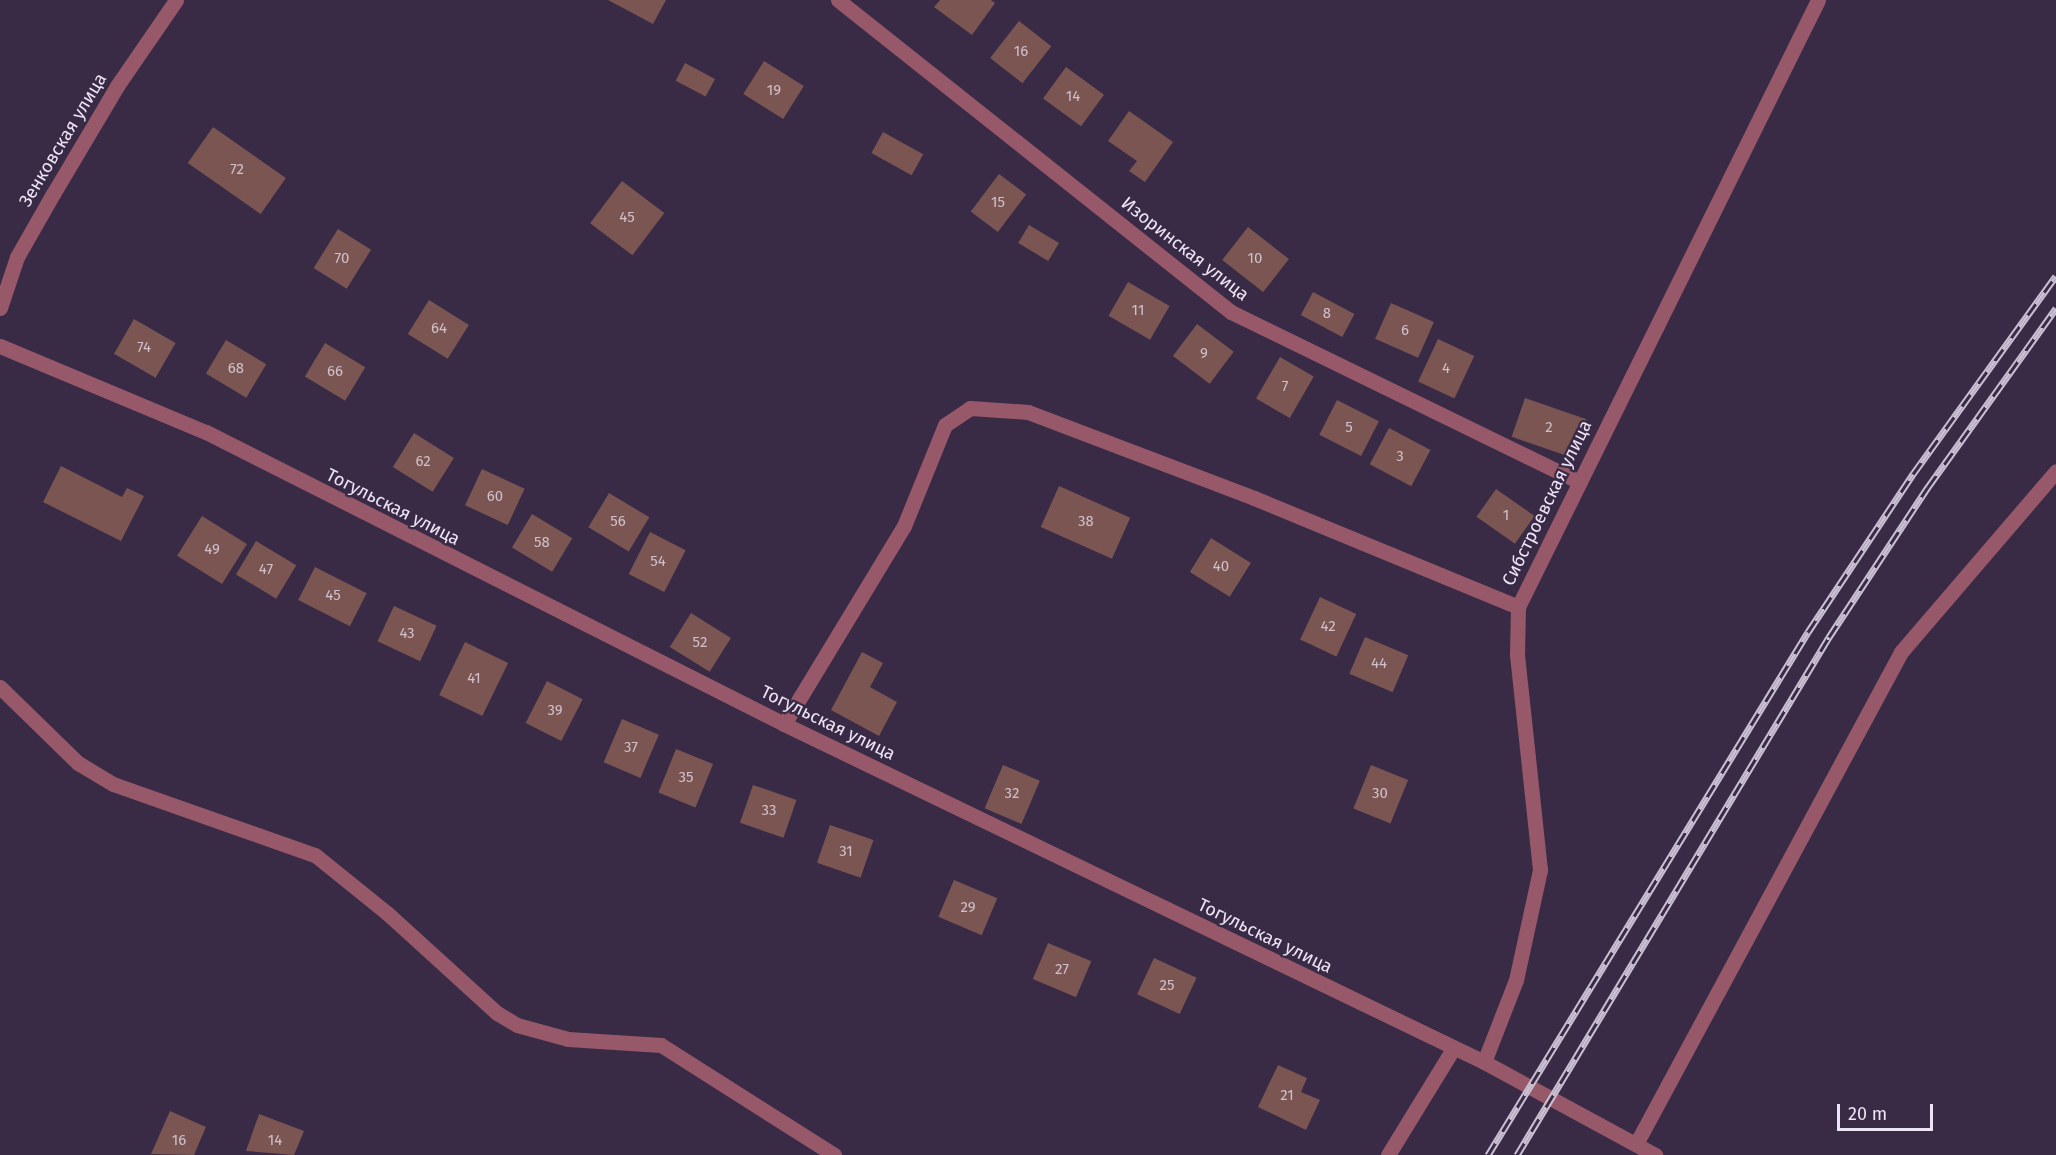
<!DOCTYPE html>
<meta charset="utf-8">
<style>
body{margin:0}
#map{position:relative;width:2056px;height:1155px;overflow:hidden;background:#392b46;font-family:"Fira Sans",sans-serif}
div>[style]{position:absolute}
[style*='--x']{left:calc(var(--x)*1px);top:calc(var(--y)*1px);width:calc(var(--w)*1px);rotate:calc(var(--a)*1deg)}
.building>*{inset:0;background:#7a5551;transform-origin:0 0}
.minor>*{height:15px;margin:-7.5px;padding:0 7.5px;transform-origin:7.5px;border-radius:7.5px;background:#975869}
.rail>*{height:7px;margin-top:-3.5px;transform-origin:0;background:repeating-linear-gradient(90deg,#392b46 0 14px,#cac0d3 0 28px);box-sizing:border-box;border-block:2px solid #cac0d3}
span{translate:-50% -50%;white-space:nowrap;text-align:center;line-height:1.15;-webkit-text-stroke:4.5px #392b46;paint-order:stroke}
.number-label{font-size:15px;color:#d0c0cc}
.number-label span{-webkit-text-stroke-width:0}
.street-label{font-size:18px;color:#ede4f5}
.scale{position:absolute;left:1837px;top:1104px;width:96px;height:27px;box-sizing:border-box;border:3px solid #ede4f5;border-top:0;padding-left:8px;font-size:18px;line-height:21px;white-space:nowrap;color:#ede4f5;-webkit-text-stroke:4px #392b46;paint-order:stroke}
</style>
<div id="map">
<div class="building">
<i style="clip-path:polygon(608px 0,666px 0,653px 24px)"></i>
<i style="clip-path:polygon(940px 0,991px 0,995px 3px,972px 35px,934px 7px)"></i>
<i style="left:1019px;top:21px;width:41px;height:47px;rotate:38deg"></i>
<i style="left:764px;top:61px;width:47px;height:39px;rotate:32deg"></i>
<i style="left:685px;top:63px;width:34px;height:20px;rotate:28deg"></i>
<i style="left:1066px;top:67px;width:47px;height:39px;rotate:36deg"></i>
<i style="clip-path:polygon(1129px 111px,1173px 142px,1145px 182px,1129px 171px,1137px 161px,1108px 141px)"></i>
<i style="left:213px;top:127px;width:89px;height:44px;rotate:35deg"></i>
<i style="left:883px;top:132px;width:46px;height:24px;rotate:29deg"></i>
<i style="left:999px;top:174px;width:34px;height:47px;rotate:37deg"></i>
<i style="left:622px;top:181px;width:53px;height:53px;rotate:37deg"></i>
<i style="left:1029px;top:225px;width:35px;height:21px;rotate:31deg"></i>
<i style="left:1248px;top:227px;width:52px;height:42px;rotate:38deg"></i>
<i style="left:338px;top:229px;width:39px;height:46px;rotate:32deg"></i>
<i style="left:1128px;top:282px;width:48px;height:39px;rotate:30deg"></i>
<i style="left:1313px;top:292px;width:47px;height:26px;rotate:28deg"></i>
<i style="left:429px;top:300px;width:47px;height:40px;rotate:32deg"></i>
<i style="left:1391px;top:303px;width:47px;height:39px;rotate:24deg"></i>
<i style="left:134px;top:319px;width:48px;height:40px;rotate:30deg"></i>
<i style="left:1197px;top:324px;width:46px;height:40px;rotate:37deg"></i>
<i style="left:1438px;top:339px;width:40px;height:47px;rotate:25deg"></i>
<i style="left:226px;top:340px;width:47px;height:39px;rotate:31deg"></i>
<i style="left:325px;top:343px;width:47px;height:39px;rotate:31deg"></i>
<i style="left:1280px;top:357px;width:39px;height:48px;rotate:30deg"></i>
<i style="left:1525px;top:398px;width:65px;height:41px;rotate:19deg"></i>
<i style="left:1337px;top:400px;width:47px;height:39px;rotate:27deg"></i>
<i style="left:1389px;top:428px;width:47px;height:41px;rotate:28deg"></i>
<i style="left:414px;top:433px;width:47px;height:40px;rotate:32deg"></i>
<i style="clip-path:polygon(61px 466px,122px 497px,127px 488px,144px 496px,121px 541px,43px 502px)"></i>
<i style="left:482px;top:469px;width:47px;height:40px;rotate:25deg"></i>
<i style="left:1059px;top:486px;width:78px;height:45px;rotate:24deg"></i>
<i style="left:1496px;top:489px;width:47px;height:34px;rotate:35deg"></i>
<i style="left:609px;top:493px;width:47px;height:40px;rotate:31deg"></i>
<i style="left:532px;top:514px;width:47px;height:39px;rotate:31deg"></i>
<i style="left:202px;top:516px;width:53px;height:47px;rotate:32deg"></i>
<i style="left:650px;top:532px;width:40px;height:47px;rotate:27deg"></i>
<i style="left:1211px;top:538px;width:47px;height:40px;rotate:32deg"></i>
<i style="left:256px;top:541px;width:47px;height:39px;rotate:31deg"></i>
<i style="left:315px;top:567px;width:58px;height:37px;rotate:27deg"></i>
<i style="left:1320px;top:597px;width:40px;height:47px;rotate:25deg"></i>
<i style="left:394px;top:606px;width:47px;height:39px;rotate:25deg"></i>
<i style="left:691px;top:613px;width:47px;height:40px;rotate:32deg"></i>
<i style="left:1365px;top:637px;width:47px;height:40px;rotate:23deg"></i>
<i style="left:465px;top:642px;width:48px;height:59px;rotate:26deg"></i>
<i style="clip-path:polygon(862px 652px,883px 663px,870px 687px,897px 702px,879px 736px,831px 710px)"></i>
<i style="left:547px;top:681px;width:40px;height:47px;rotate:27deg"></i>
<i style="left:622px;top:719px;width:40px;height:47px;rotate:23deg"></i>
<i style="left:676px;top:749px;width:40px;height:47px;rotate:22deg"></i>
<i style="left:1003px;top:765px;width:40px;height:47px;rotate:23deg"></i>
<i style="left:1371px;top:765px;width:40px;height:47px;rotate:22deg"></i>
<i style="left:753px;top:785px;width:46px;height:40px;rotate:19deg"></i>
<i style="left:830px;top:825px;width:46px;height:40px;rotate:19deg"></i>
<i style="left:954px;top:880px;width:47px;height:40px;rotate:23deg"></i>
<i style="left:1048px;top:943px;width:47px;height:39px;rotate:23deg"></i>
<i style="left:1154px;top:958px;width:47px;height:40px;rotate:25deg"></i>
<i style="clip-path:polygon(1278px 1065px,1307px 1078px,1301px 1092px,1320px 1100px,1306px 1130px,1258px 1107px)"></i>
<i style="clip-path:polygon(170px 1111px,206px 1127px,194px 1155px,151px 1154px)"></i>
<i style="clip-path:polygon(259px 1114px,304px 1131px,294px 1155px,246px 1151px)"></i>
</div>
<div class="minor">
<i style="--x:838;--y:0;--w:502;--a:38.45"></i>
<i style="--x:1231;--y:312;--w:388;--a:26"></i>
<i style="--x:0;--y:308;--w:54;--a:-71.6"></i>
<i style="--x:17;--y:257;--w:73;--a:-60.3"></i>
<i style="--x:53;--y:194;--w:126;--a:-59.3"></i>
<i style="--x:117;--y:86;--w:104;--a:-55.5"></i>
<i style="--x:0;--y:346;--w:223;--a:22.7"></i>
<i style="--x:206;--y:432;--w:648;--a:26.8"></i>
<i style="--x:784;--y:724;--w:777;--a:25.77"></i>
<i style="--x:1484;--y:1062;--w:195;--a:28.5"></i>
<i style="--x:0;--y:687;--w:109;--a:44.3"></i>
<i style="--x:78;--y:763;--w:41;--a:31"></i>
<i style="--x:113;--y:784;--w:214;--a:19.4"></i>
<i style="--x:315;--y:855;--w:92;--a:38.9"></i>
<i style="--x:387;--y:913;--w:149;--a:42.3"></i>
<i style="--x:497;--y:1013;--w:23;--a:31"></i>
<i style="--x:517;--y:1025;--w:53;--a:15.4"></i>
<i style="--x:568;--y:1039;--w:93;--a:3.7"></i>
<i style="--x:661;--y:1045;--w:205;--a:32.4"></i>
<i style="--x:784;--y:724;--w:232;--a:-58.8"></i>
<i style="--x:904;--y:526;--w:109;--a:-67.9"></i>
<i style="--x:945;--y:425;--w:30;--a:-34"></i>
<i style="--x:970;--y:408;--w:58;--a:3.9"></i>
<i style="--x:1028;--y:412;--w:242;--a:20.8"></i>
<i style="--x:1254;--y:498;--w:286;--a:22.4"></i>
<i style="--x:1484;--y:1062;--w:88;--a:-68.7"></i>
<i style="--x:1516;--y:980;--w:113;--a:-77.7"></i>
<i style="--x:1540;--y:870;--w:217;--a:-96.1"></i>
<i style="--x:1517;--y:654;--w:47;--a:-88.8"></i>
<i style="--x:1518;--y:607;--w:677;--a:-63.7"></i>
<i style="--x:1636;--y:1144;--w:559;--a:-61.69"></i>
<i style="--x:1901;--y:652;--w:238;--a:-49.4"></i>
<i style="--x:1388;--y:1155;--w:124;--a:-58.5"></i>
</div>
<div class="rail">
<i style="--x:1488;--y:1155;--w:613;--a:-58.54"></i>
<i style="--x:1808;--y:632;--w:190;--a:-56.4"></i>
<i style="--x:1913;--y:474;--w:244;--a:-54.2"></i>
<i style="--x:1517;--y:1155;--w:605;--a:-58.94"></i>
<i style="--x:1829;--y:637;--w:180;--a:-56.6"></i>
<i style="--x:1928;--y:487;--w:220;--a:-54.4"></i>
</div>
<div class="number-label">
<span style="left:1021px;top:52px">16</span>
<span style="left:774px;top:91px">19</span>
<span style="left:1073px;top:97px">14</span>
<span style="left:237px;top:170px">72</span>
<span style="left:998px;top:203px">15</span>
<span style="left:627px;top:218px">45</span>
<span style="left:342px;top:259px">70</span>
<span style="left:1255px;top:259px">10</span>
<span style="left:1138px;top:311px">11</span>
<span style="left:1327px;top:314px">8</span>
<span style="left:439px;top:329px">64</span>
<span style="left:1405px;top:331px">6</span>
<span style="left:144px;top:348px">74</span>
<span style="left:1204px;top:354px">9</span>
<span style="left:236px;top:369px">68</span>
<span style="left:1446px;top:369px">4</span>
<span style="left:335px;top:372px">66</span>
<span style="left:1285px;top:387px">7</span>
<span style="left:1349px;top:428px">5</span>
<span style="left:1549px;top:428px">2</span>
<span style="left:1400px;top:457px">3</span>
<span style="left:423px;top:462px">62</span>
<span style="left:495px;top:497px">60</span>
<span style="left:1506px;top:516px">1</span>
<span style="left:618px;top:522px">56</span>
<span style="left:1086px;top:522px">38</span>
<span style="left:542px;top:543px">58</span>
<span style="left:212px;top:550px">49</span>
<span style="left:658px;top:562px">54</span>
<span style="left:1221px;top:567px">40</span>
<span style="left:266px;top:570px">47</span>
<span style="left:333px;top:596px">45</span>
<span style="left:1328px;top:627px">42</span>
<span style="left:407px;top:634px">43</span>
<span style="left:700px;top:643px">52</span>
<span style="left:1379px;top:664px">44</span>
<span style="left:474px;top:679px">41</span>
<span style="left:555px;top:711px">39</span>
<span style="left:631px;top:748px">37</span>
<span style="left:686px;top:778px">35</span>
<span style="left:1012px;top:794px">32</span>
<span style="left:1380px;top:794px">30</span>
<span style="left:769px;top:811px">33</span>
<span style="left:846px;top:852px">31</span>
<span style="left:968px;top:908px">29</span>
<span style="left:1062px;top:970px">27</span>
<span style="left:1167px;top:986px">25</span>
<span style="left:1287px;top:1096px">21</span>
<span style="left:179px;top:1141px">16</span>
<span style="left:275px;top:1141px">14</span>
</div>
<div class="street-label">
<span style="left:63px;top:140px;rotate:-59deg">Зенковская улица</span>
<span style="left:1185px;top:249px;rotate:38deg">Изоринская улица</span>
<span style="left:1547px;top:503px;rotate:-64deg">Сибстроевская улица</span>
<span style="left:393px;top:507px;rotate:27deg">Тогульская улица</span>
<span style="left:828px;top:723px;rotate:26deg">Тогульская улица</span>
<span style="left:1265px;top:936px;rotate:26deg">Тогульская улица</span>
</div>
<div class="scale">20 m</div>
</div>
